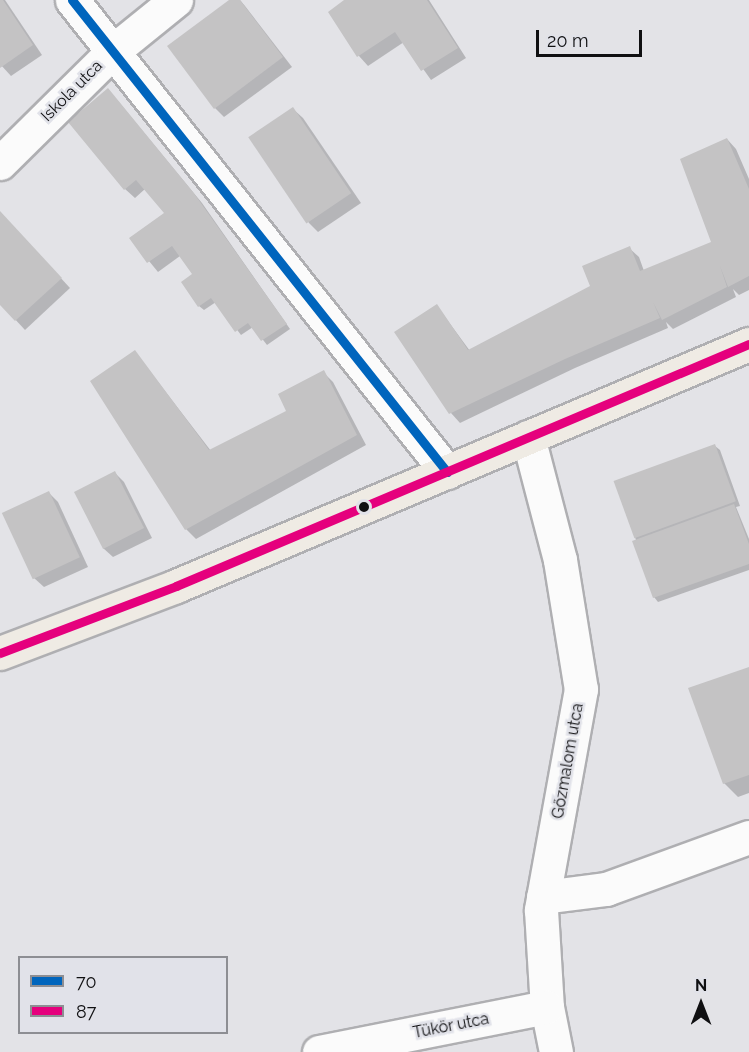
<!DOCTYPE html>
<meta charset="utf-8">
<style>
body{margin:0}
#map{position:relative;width:749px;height:1052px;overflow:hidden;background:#e3e3e7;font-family:Raleway,sans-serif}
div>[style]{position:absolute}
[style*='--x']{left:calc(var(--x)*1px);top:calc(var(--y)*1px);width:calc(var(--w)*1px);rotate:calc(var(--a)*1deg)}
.shadow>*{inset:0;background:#0003}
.building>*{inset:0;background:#c4c3c4;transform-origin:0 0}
.roads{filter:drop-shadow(2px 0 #afafb2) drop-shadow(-2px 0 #afafb2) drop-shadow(0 2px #afafb2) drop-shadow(0 -2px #afafb2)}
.street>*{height:33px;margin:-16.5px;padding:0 16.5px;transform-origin:16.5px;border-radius:16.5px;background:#fbfbfb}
.primary>*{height:33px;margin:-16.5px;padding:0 16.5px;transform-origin:16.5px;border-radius:16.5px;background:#efebe4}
.bus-1>*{height:9px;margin:-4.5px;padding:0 4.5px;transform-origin:4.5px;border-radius:4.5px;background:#0065bd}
.bus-2>*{height:9px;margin:-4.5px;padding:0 4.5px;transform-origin:4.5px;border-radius:4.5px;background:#e5007d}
.dots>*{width:16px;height:16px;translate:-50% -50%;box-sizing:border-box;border:3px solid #e1e2e9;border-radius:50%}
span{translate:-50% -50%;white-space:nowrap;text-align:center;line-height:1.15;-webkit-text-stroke:5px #e1e2e9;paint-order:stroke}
.street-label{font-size:16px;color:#101012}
.legend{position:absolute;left:18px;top:956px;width:210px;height:78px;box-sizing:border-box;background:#e1e2e9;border:2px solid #8d8e93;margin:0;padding:8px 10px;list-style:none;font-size:18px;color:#101012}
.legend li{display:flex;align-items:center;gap:12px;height:30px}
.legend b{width:30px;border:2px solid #8d8e93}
.north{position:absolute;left:671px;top:974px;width:60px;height:60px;-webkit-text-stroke:4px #e1e2e9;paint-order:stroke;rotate:0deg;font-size:16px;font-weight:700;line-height:24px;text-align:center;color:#101012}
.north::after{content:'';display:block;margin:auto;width:21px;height:27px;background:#101012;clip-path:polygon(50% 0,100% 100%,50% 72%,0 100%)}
.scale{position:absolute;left:536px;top:30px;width:106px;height:27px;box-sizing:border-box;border:3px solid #101012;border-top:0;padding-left:8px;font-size:18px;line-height:21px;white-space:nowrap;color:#101012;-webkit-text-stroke:4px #e1e2e9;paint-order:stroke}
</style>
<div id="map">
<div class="shadow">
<i style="clip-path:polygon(0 0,5px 0,42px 55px,11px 76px,0 64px)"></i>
<i style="clip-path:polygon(231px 0,240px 0,245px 6px,292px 67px,224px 117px,215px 108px)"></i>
<i style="clip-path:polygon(346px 0,429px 0,466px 58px,431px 80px,404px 42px,368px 66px,359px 56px,330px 13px)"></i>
<i style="clip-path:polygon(117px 100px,202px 203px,290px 329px,267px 345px,253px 327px,241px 335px,216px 302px,204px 310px,199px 306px,193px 274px,180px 256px,158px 272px,131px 239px,166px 214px,145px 189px,135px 198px,125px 189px)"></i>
<i style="clip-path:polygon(293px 109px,303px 118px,361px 203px,318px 232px,309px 223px,251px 137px)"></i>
<i style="clip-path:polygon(727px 139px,736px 149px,749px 179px,749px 290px,739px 295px,733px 289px,736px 297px,673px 329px,666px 322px,668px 328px,575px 368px,460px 423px,451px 413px,437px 306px,470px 351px,592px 286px,629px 248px,639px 257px,644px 271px,713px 243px)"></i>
<i style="clip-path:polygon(0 212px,70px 288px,25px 330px,0 303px)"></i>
<i style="clip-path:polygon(135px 352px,211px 451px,288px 411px,323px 372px,333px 382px,366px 445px,196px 539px,186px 529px)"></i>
<i style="clip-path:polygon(715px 446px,720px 450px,740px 506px,736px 507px,749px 539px,749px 570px,658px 602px,654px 597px,635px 537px)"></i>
<i style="clip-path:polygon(115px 473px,124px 482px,152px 538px,113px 557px,103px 548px)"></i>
<i style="clip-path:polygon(49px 493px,58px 502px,88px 567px,44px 587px,34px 578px)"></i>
<i style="clip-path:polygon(749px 668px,749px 793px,738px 797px,724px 783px)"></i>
</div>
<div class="building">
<i style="clip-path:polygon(0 0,3px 0,33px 45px,0 68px)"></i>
<i style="clip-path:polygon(229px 0,240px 0,283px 57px,214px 109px,167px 46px)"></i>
<i style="clip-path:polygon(344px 0,427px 0,458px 48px,421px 71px,395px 32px,357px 57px,328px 12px)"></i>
<i style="clip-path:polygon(108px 88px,193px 192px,287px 324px,261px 341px,248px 323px,235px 332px,211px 298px,198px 307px,181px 282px,192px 274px,172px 246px,147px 263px,129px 238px,164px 213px,136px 180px,124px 190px,68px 122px)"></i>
<i style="left:293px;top:107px;width:104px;height:54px;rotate:56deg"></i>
<i style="clip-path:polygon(727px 138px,749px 189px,749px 276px,728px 287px,720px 266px,727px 287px,662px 320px,653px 302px,660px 318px,565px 359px,449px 414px,394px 332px,437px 304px,468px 350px,590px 286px,582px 266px,630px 246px,640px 271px,711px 242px,680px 159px)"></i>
<i style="clip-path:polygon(0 211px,62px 278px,15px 321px,0 305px)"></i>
<i style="clip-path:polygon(135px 350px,209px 450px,286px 411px,278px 394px,324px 370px,357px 435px,185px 530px,90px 381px)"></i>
<i style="left:715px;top:444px;width:61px;height:108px;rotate:70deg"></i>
<i style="left:115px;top:471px;width:64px;height:46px;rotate:63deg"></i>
<i style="left:49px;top:491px;width:73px;height:52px;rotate:65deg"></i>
<i style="clip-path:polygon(734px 504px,749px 544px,749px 564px,653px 598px,632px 541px)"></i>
<i style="clip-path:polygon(749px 667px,749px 775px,723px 784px,688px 688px)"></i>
</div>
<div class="roads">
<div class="street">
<i style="--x:72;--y:0;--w:603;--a:51.53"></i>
<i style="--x:0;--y:163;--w:159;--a:-44.7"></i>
<i style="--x:113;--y:51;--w:81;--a:-39"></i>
<i style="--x:528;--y:437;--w:127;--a:75.4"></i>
<i style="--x:560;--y:560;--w:131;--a:80.8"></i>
<i style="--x:581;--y:689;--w:225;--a:100.3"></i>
<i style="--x:541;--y:910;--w:97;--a:86.5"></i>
<i style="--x:547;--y:1007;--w:46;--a:78.7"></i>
<i style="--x:543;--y:897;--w:64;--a:-7.2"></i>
<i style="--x:606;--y:889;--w:152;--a:-20"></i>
<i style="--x:319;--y:1052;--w:232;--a:-11.2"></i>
</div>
<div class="primary">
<i style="--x:0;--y:653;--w:188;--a:-20.8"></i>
<i style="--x:176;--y:586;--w:622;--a:-22.9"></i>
</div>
</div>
<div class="bus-1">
<i style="--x:72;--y:0;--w:603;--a:51.53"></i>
</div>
<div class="bus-2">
<i style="--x:0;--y:653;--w:188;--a:-20.8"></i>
<i style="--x:176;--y:586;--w:622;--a:-22.9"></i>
</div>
<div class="dots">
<i style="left:364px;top:507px;background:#101012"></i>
</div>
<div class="street-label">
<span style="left:72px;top:91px;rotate:-45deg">Iskola utca</span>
<span style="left:568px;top:761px;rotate:-80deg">Gőzmalom utca</span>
<span style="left:451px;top:1026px;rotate:-11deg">Tükör utca</span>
</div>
<ul class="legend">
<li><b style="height:8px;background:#0065bd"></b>70</li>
<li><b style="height:8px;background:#e5007d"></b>87</li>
</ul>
<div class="north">N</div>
<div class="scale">20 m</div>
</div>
